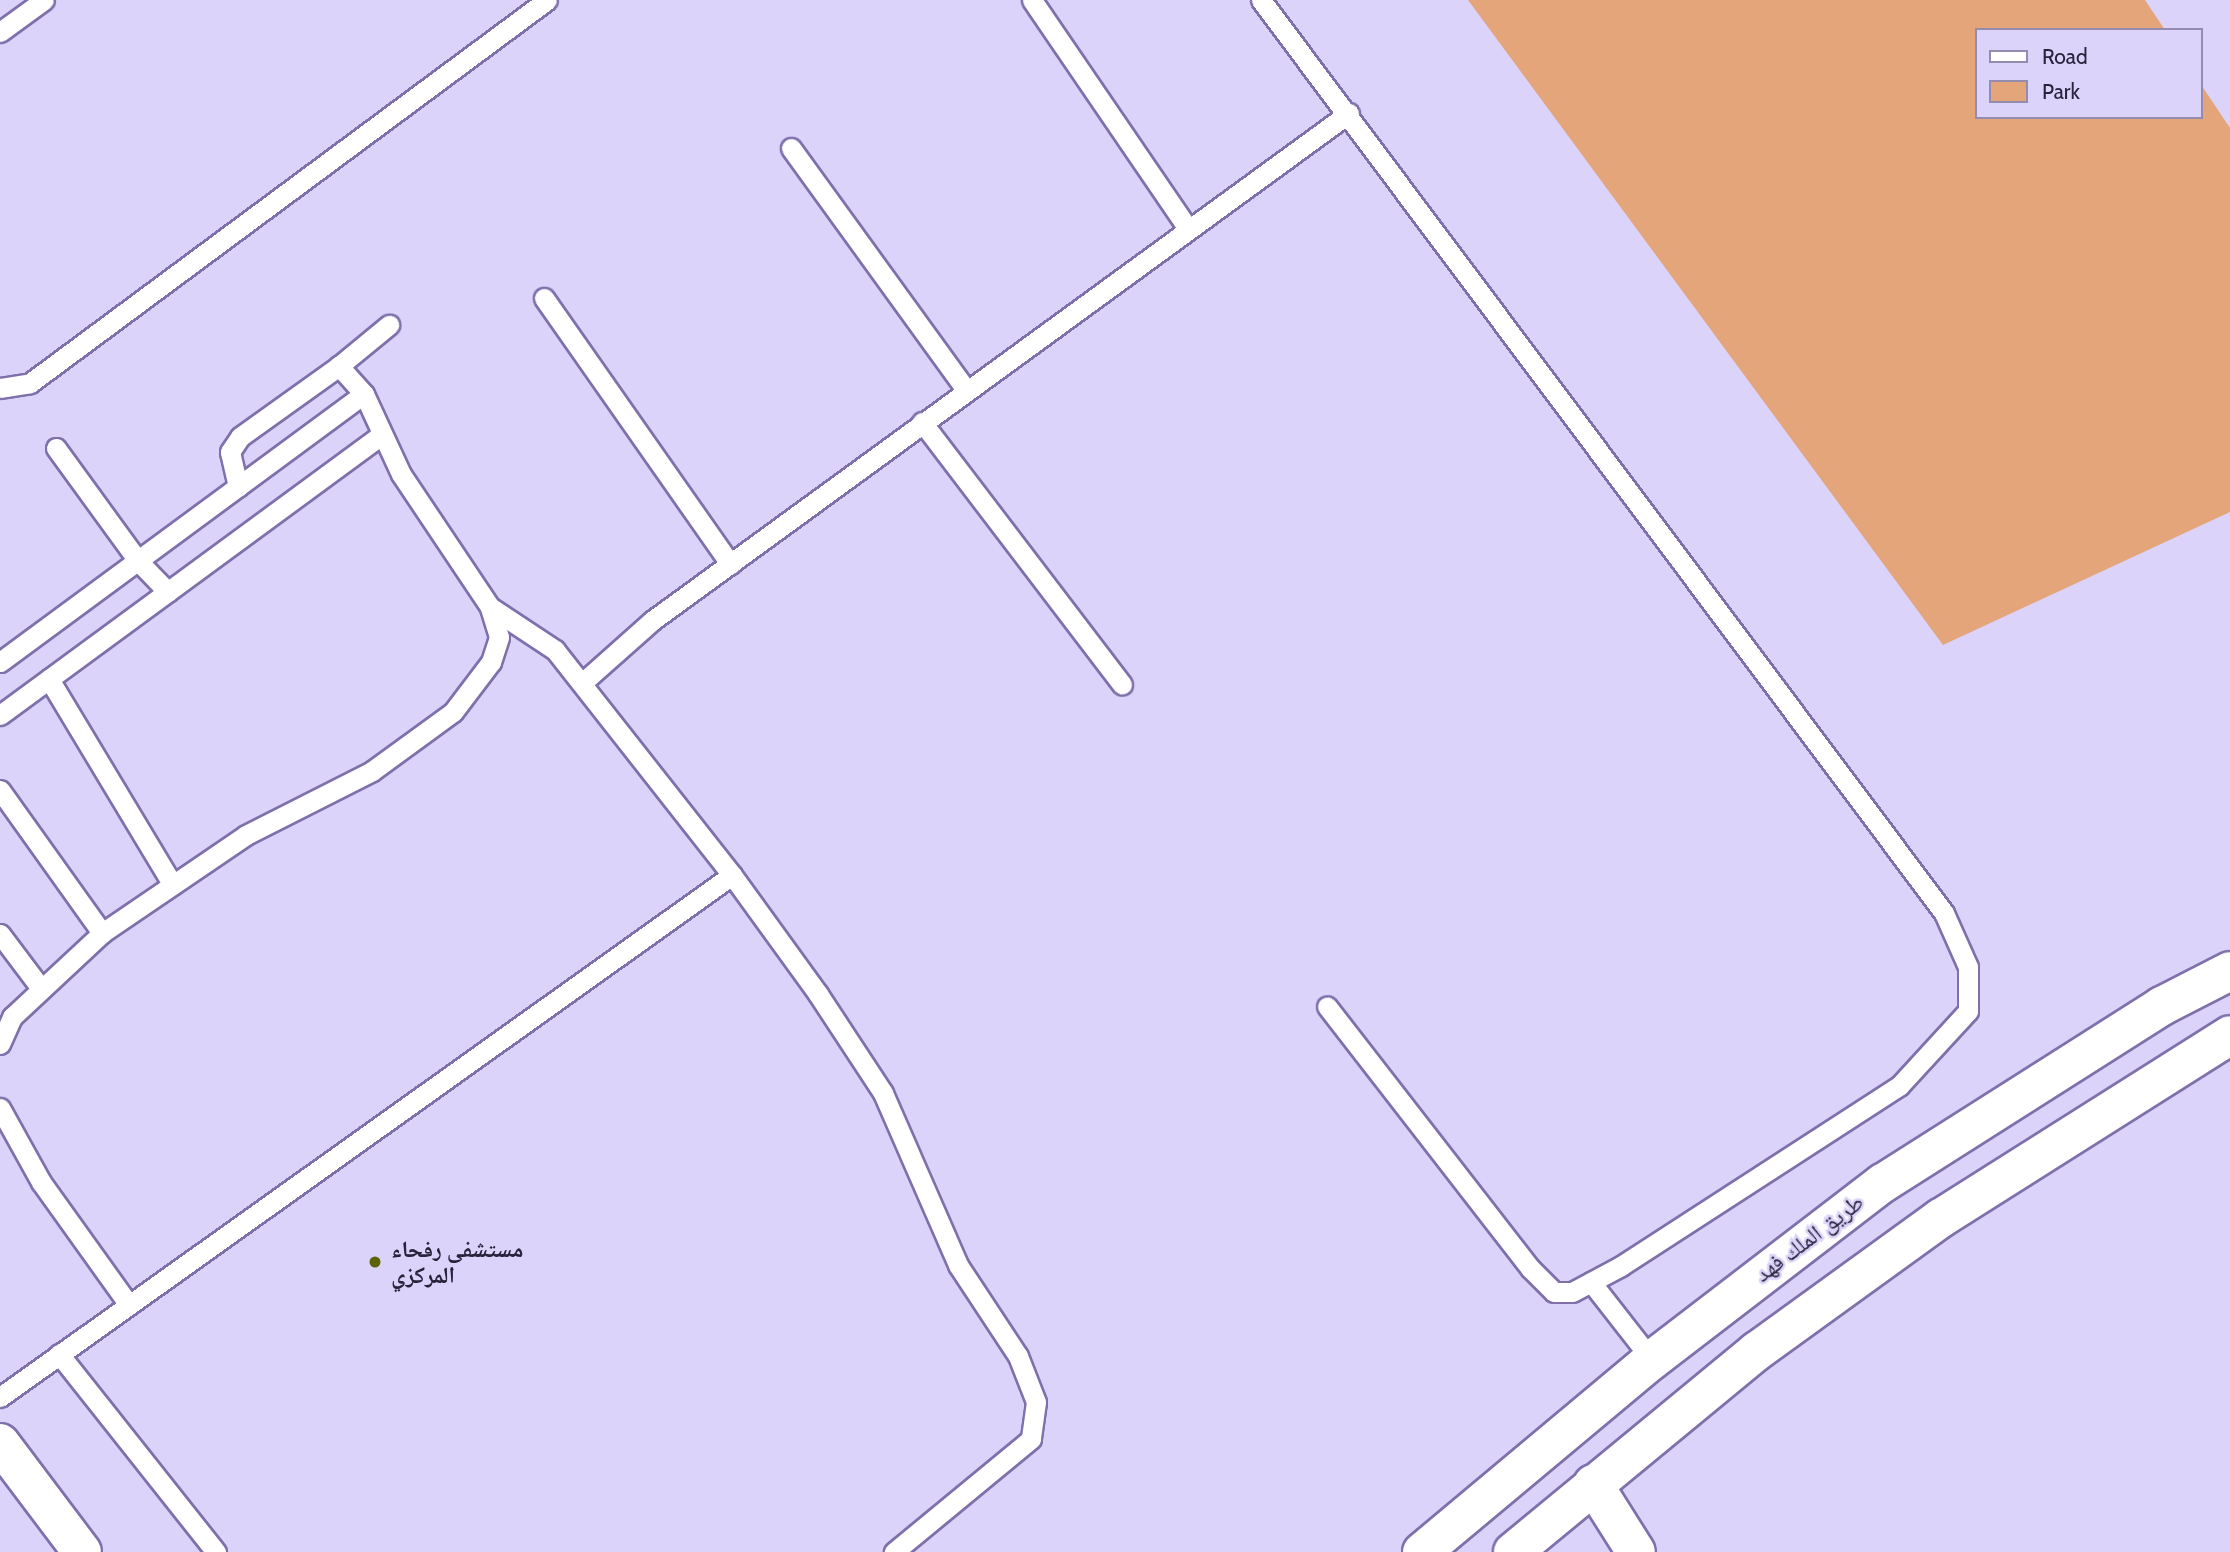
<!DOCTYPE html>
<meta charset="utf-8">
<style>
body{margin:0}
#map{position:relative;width:2230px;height:1552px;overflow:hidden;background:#dbd3fa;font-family:Cabin,"Noto Naskh Arabic",sans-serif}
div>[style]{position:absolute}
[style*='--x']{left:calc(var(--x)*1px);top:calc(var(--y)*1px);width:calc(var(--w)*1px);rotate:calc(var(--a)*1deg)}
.green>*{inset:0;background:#e4a57b}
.roads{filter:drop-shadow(2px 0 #7f70ab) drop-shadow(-2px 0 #7f70ab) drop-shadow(0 2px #7f70ab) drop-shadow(0 -2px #7f70ab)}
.service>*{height:19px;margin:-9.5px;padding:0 9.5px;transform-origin:9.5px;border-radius:9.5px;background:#fff}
.minor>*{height:38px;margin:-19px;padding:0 19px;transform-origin:19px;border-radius:19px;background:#fff}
.tertiary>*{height:38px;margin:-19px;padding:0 19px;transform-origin:19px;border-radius:19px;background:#fff}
.dots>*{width:19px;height:19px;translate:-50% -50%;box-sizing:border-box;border:4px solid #dbd3fa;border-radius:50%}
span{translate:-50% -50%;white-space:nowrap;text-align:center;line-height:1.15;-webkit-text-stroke:5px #dbd3fa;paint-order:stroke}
.street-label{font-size:23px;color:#29223b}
.poi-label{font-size:23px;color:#29223b;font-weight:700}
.left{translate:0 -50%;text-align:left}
.legend{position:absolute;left:1975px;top:28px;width:228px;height:91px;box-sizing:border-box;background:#dbd3fa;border:2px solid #948cae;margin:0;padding:9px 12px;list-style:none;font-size:21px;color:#29223b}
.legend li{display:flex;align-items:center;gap:14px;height:35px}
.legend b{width:35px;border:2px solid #948cae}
</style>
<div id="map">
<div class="green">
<i style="clip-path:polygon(1468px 0,2145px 0,2165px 30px,1976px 30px,1976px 117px,2200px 117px,2200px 83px,2230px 128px,2230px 512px,1943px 645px)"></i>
</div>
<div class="roads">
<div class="service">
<i style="--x:1032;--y:0;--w:277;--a:55.7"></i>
<i style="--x:1261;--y:0;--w:1140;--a:53.2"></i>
<i style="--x:1944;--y:913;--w:59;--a:66"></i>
<i style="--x:1968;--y:967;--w:44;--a:90"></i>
<i style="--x:1968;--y:1011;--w:102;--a:132.6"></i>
<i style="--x:1899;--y:1086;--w:331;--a:147.1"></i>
<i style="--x:1621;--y:1266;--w:55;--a:152"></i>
<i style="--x:1572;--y:1292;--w:18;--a:180"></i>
<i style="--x:1554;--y:1292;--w:34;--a:-135"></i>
<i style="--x:1530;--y:1268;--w:331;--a:-127.8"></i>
<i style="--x:0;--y:32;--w:54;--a:-36"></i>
<i style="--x:791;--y:148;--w:299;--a:54.1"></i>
<i style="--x:544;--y:298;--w:325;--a:55"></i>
<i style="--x:339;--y:366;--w:65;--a:-39.4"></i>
<i style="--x:0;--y:388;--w:30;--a:-9"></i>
<i style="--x:30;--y:383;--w:643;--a:-36.53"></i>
<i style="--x:922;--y:422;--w:330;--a:52.7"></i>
<i style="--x:56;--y:448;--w:140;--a:54"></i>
<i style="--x:138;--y:561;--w:43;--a:45.9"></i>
<i style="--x:490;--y:607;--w:78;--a:33.5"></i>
<i style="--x:555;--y:650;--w:286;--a:51.8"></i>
<i style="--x:732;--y:875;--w:147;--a:54.1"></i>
<i style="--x:818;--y:994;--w:118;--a:56.7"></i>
<i style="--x:883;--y:1093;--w:188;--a:66.4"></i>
<i style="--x:958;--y:1265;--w:109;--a:56.6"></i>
<i style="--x:1018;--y:1356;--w:49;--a:68.6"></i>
<i style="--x:1036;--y:1402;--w:37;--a:98"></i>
<i style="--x:1031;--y:1439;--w:178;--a:140.5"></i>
<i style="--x:0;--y:662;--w:452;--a:-36.4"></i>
<i style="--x:49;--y:679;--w:240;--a:59"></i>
<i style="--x:582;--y:683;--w:95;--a:-41.6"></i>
<i style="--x:653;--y:620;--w:861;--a:-36.07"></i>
<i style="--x:0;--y:715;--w:474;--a:-36.3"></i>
<i style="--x:0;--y:790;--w:176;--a:54.5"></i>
<i style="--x:0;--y:934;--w:66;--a:53"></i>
<i style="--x:0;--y:1044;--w:30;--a:-66"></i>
<i style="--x:12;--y:1017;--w:123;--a:-43"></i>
<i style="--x:102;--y:933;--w:174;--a:-34.2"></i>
<i style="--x:246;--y:835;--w:141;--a:-26.9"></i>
<i style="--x:372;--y:771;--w:100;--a:-36.1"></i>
<i style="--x:453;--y:712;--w:63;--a:-52.8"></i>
<i style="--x:491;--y:662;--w:26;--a:-72"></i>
<i style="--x:499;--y:637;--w:31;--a:-107"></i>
<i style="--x:490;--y:607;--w:160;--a:-123.8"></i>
<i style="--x:401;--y:474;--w:88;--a:-114.8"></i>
<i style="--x:364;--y:394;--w:38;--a:-132"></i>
<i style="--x:339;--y:366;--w:122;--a:144.4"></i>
<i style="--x:240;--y:437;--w:18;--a:124"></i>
<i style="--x:230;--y:452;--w:36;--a:77"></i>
<i style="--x:0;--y:1108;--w:85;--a:61"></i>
<i style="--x:41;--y:1182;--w:151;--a:54.4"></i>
<i style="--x:1591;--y:1282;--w:99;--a:52"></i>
<i style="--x:59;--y:1354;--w:253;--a:51.6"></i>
<i style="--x:0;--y:1397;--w:899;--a:-35.49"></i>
</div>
<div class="minor">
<i style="--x:0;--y:1443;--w:136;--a:53"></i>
<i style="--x:1593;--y:1484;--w:80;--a:57.7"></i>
</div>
<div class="tertiary">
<i style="--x:1422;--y:1552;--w:300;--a:-39.9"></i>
<i style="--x:1652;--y:1360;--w:291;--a:-37.5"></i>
<i style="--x:1883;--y:1183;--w:330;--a:-32.4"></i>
<i style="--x:2162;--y:1006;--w:76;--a:-27.2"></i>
<i style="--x:1513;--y:1552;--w:316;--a:-39.5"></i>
<i style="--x:1757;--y:1351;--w:227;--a:-35.9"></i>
<i style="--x:1941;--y:1218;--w:342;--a:-32.3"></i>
</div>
</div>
<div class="dots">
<i style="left:375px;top:1262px;background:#5c6300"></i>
</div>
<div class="street-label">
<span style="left:1809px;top:1238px;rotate:-37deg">طريق الملك فهد</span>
</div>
<div class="poi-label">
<span class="left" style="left:391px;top:1262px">مستشفى رفحاء<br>المركزي</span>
</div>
<ul class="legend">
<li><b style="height:9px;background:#fff"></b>Road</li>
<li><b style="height:19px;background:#e4a57b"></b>Park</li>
</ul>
</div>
